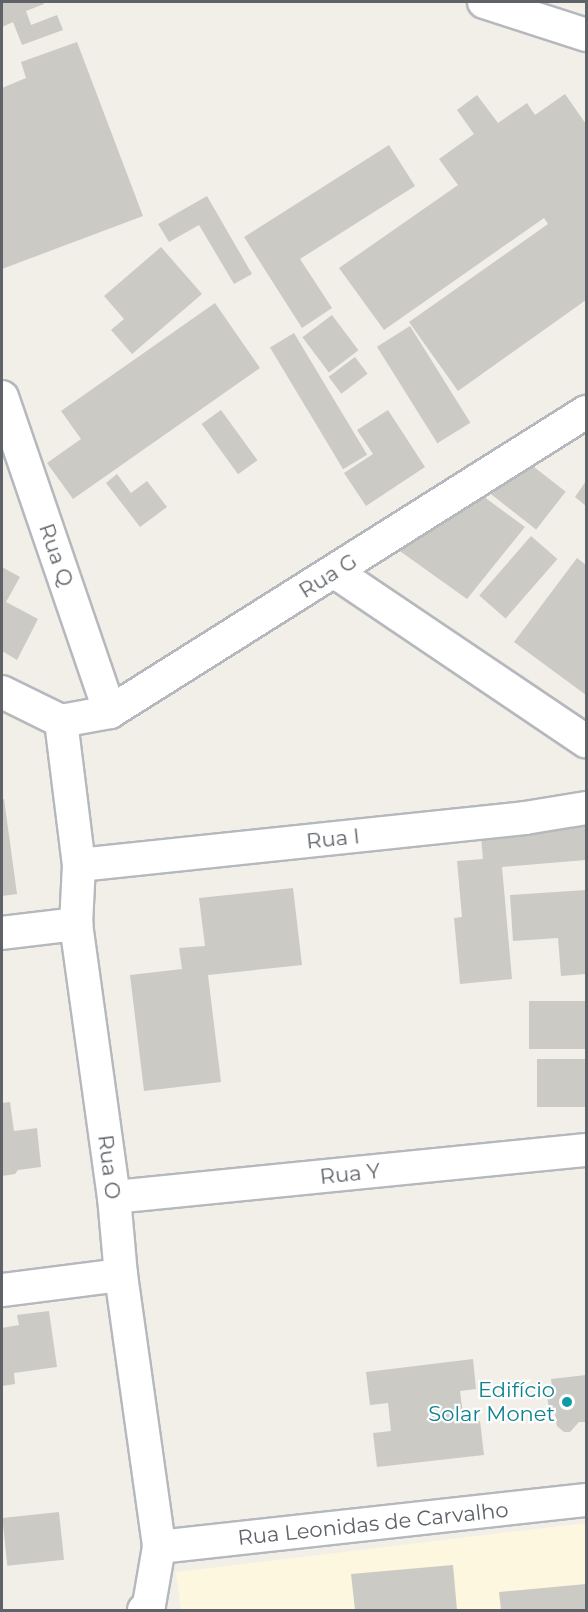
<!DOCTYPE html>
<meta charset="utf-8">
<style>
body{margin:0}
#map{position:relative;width:588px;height:1612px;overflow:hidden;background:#f1efe8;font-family:Montserrat,sans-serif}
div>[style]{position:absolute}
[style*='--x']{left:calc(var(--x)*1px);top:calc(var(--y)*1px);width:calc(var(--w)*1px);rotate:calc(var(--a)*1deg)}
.commercial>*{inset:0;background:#fef7e0}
.building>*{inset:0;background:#cccac5;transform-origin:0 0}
.roads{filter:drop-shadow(2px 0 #b5b8bc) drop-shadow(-2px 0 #b5b8bc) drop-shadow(0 2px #b5b8bc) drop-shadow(0 -2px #b5b8bc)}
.minor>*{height:32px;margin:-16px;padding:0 16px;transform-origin:16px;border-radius:16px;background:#fff}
.dots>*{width:16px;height:16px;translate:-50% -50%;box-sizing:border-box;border:3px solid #fff;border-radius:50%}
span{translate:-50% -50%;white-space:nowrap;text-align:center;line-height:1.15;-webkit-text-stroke:4.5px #fff;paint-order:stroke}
.street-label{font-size:21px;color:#5f6368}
.culture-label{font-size:21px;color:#0d838f}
.right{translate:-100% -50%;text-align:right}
.frame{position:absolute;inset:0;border:3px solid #5f6368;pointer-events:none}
</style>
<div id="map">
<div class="commercial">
<i style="clip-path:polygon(586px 1523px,586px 1610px,181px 1610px,176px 1572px)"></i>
</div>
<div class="building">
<i style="clip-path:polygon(2px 2px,43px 2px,44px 4px,26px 11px,31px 25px,57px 15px,63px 30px,22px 45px,13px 22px,2px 27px)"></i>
<i style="clip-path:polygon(77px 42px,143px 216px,2px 269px,2px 88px,26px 78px,21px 62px)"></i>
<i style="clip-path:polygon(565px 94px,586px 124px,586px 300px,458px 391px,409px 322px,548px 224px,544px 218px,384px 330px,339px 268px,458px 185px,439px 159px,474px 134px,457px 110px,477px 95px,498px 123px,527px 103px,535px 115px)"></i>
<i style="clip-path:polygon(389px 145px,415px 186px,300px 259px,332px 308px,302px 328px,244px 237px)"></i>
<i style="clip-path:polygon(207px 196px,252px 274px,234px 284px,199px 225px,169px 242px,158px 224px)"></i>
<i style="clip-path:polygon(161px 247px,202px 294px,132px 354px,111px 330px,124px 319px,104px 296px)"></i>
<i style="clip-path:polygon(215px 303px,260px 368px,73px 499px,47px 463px,81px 439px,61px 411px)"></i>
<i style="left:332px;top:315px;width:44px;height:37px;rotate:53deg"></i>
<i style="left:410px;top:326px;width:114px;height:39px;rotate:58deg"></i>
<i style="left:294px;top:333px;width:142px;height:28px;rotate:59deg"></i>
<i style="left:355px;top:357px;width:21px;height:33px;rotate:53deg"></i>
<i style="left:221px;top:410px;width:62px;height:24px;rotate:54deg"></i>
<i style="clip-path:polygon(388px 410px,425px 467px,366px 506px,344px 473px,373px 454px,357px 430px)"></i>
<i style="left:520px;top:456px;width:58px;height:48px;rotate:38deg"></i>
<i style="clip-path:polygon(117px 474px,131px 493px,147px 481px,167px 507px,140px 527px,106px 483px)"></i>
<i style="clip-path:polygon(586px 481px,586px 506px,575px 497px)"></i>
<i style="clip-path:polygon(480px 494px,525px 527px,467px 599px,397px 549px)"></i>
<i style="left:531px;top:536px;width:35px;height:79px;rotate:41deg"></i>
<i style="clip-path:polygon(577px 558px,586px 565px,586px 695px,514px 642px)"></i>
<i style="clip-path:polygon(2px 567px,20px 577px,6px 602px,38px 619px,17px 660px,2px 651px)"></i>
<i style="clip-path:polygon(2px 799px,4px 799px,17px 894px,2px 896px)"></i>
<i style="clip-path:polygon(586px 817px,586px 860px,502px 867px,512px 979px,460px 984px,454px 918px,462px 917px,457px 861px,483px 859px,480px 826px)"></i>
<i style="clip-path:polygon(293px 888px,302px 965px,208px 975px,221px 1082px,144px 1091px,130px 975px,182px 969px,179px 948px,205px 946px,199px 898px)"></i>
<i style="clip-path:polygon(586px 890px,586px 974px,561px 976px,558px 938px,513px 941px,510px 895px)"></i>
<i style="left:586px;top:1001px;width:48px;height:57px;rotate:90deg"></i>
<i style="left:586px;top:1059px;width:48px;height:49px;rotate:90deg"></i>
<i style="clip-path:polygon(10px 1102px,14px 1131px,37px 1128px,41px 1167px,18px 1170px,15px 1174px,2px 1176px,2px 1103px)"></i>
<i style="clip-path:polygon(49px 1311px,57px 1367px,14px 1373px,15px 1384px,2px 1386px,2px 1328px,19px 1325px,17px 1315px)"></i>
<i style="clip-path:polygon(473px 1359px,476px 1389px,460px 1391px,464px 1423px,480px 1421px,484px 1455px,377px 1467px,373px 1433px,391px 1431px,388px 1403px,370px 1405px,366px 1372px)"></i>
<i style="clip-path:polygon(586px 1375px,586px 1422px,579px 1422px,570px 1432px,564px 1432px,557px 1426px,554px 1409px,549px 1409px,547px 1395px,553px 1395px,551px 1379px)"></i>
<i style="left:59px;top:1512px;width:48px;height:57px;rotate:84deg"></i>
<i style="clip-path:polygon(453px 1565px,457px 1610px,355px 1610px,351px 1574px)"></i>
<i style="clip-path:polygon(586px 1584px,586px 1610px,501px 1610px,499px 1592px)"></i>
</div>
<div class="roads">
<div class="minor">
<i style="--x:484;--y:2;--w:107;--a:17.9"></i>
<i style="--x:2;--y:397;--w:333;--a:71.1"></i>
<i style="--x:335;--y:572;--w:303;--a:34"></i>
<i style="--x:2;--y:692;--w:66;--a:26.2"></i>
<i style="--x:61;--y:721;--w:145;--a:82.9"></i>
<i style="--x:79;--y:865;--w:59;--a:92.9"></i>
<i style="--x:76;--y:924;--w:276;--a:82.1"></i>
<i style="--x:114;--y:1197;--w:78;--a:84.9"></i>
<i style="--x:121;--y:1275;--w:275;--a:82"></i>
<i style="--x:159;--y:1547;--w:59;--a:99.8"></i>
<i style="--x:149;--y:1605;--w:7;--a:135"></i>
<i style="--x:61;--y:721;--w:50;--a:-10.4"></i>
<i style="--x:110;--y:712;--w:563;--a:-32.22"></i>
<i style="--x:79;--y:865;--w:448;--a:-6"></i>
<i style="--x:525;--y:818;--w:62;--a:-9.3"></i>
<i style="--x:2;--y:933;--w:75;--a:-6.9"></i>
<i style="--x:114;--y:1197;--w:474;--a:-5.7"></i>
<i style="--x:2;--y:1290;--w:120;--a:-7.2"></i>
<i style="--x:159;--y:1547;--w:430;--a:-6.3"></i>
</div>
</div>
<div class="dots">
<i style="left:567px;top:1402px;background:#0f9aa8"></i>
</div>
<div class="street-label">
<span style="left:56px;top:555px;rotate:71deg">Rua Q</span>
<span style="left:328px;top:576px;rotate:-32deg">Rua G</span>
<span style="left:333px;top:839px;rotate:-6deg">Rua I</span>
<span style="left:109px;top:1167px;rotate:83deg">Rua O</span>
<span style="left:350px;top:1174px;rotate:-6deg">Rua Y</span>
<span style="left:373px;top:1524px;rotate:-6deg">Rua Leonidas de Carvalho</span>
</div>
<div class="culture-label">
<span class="right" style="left:555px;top:1402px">Edifício<br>Solar Monet</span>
</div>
<div class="frame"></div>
</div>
